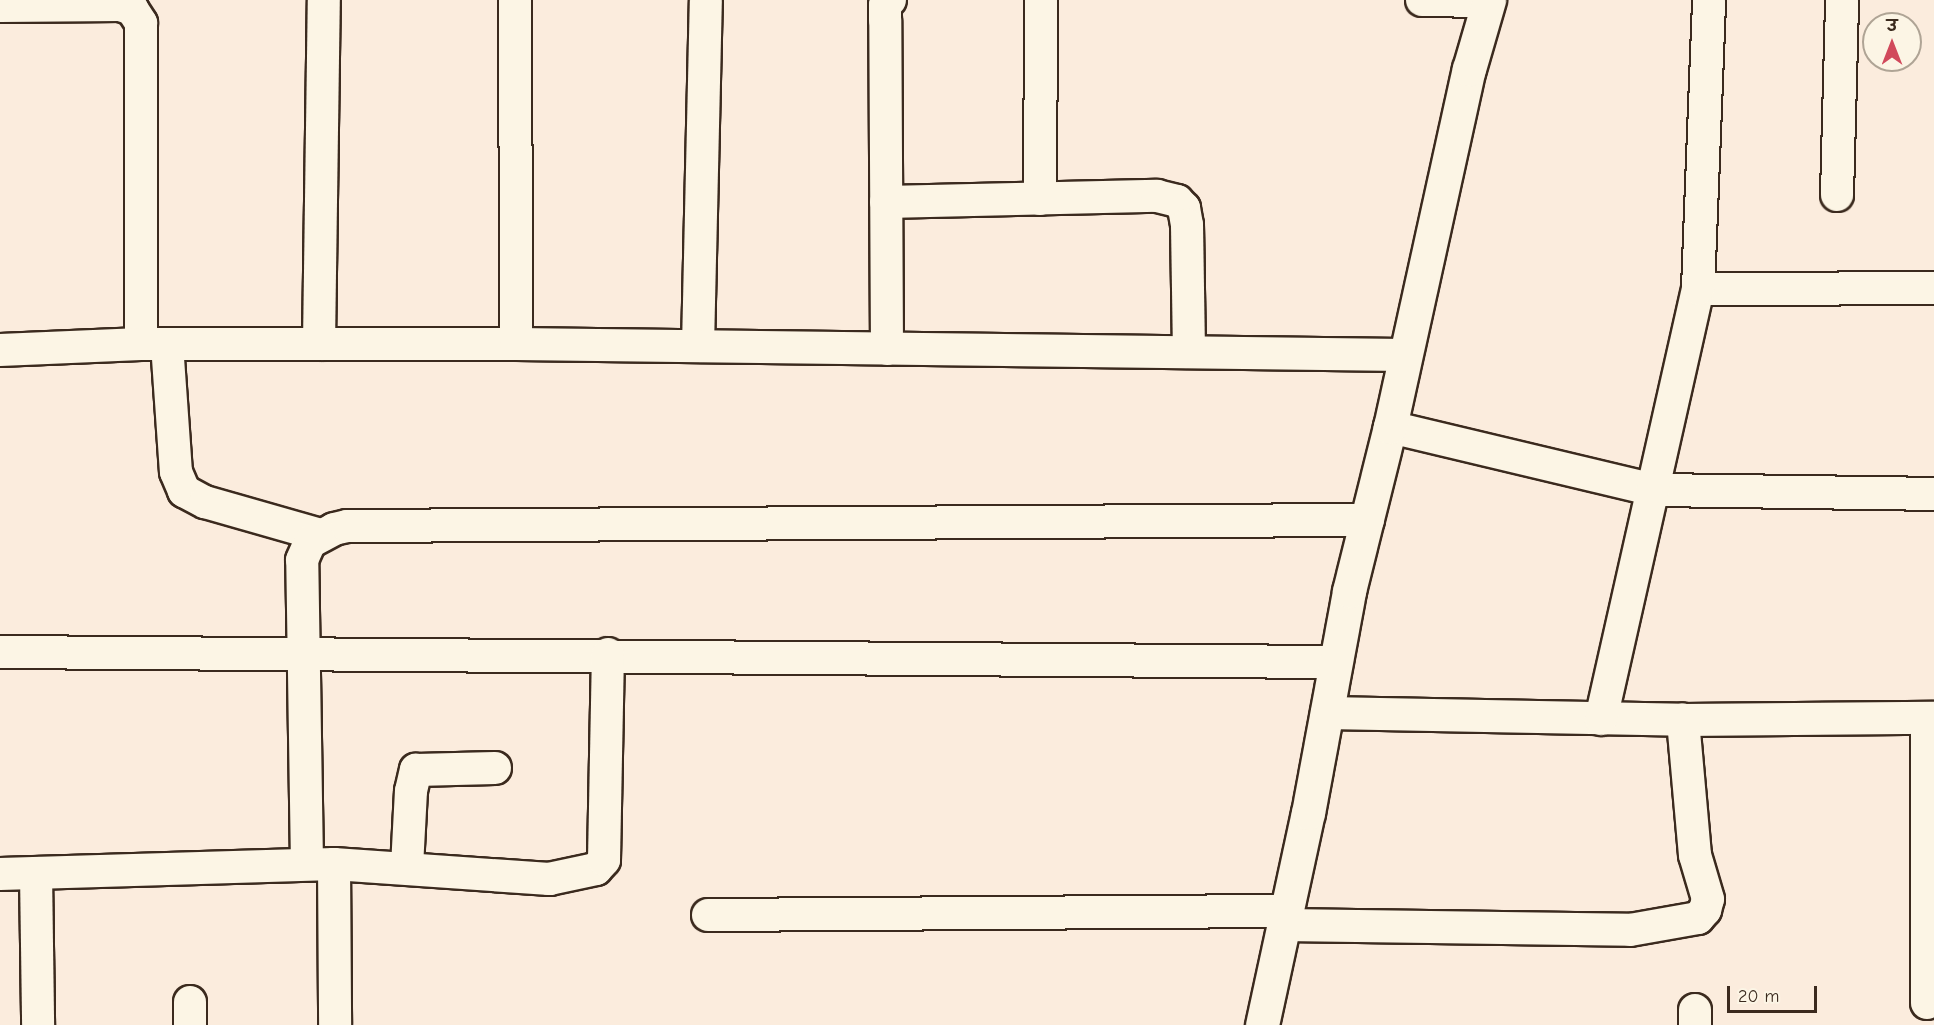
<!DOCTYPE html>
<meta charset="utf-8">
<style>
body{margin:0}
#map{position:relative;width:1934px;height:1025px;overflow:hidden;background:#fbecdd;font-family:"Comic Neue","Playpen Sans Deva",sans-serif}
div>[style]{position:absolute}
[style*='--x']{left:calc(var(--x)*1px);top:calc(var(--y)*1px);width:calc(var(--w)*1px);rotate:calc(var(--a)*1deg)}
.roads{filter:drop-shadow(2px 0 #3b2a1e) drop-shadow(-2px 0 #3b2a1e) drop-shadow(0 2px #3b2a1e) drop-shadow(0 -2px #3b2a1e)}
.minor>*{height:32px;margin:-16px;padding:0 16px;transform-origin:16px;border-radius:16px;background:#fcf5e5}
.tertiary>*{height:33px;margin:-16.5px;padding:0 16.5px;transform-origin:16.5px;border-radius:16.5px;background:#fcf5e5}
span{translate:-50% -50%;white-space:nowrap;text-align:center;line-height:1.15;-webkit-text-stroke:5px #fcf5e5;paint-order:stroke}
.north{position:absolute;left:1862px;top:12px;width:60px;height:60px;box-sizing:border-box;background:#fcf5e5;border:2px solid #afa495;border-radius:50%;rotate:0deg;font-size:16px;font-weight:700;line-height:24px;text-align:center;color:#3b2a1e}
.north::after{content:'';display:block;margin:auto;width:21px;height:27px;background:#d1495b;clip-path:polygon(50% 0,100% 100%,50% 72%,0 100%)}
.scale{position:absolute;left:1727px;top:986px;width:90px;height:27px;box-sizing:border-box;border:3px solid #3b2a1e;border-top:0;padding-left:8px;font-size:18px;line-height:21px;white-space:nowrap;color:#3b2a1e;-webkit-text-stroke:4px #fcf5e5;paint-order:stroke}
</style>
<div id="map">
<div class="roads">
<div class="minor">
<i style="--x:515;--y:0;--w:344;--a:89.8"></i>
<i style="--x:1422;--y:0;--w:67;--a:0.9"></i>
<i style="--x:0;--y:6;--w:120;--a:-0.5"></i>
<i style="--x:120;--y:5;--w:13;--a:18"></i>
<i style="--x:132;--y:9;--w:17;--a:57"></i>
<i style="--x:141;--y:23;--w:321;--a:90"></i>
<i style="--x:1837;--y:195;--w:195;--a:-88.5"></i>
<i style="--x:1040;--y:199;--w:199;--a:-89.7"></i>
<i style="--x:886;--y:202;--w:271;--a:-1.3"></i>
<i style="--x:1157;--y:196;--w:21;--a:14"></i>
<i style="--x:1177;--y:201;--w:10;--a:45"></i>
<i style="--x:1184;--y:208;--w:17;--a:80"></i>
<i style="--x:1187;--y:225;--w:127;--a:89.1"></i>
<i style="--x:1698;--y:289;--w:236;--a:-0.2"></i>
<i style="--x:167;--y:344;--w:128;--a:86"></i>
<i style="--x:176;--y:472;--w:21;--a:67"></i>
<i style="--x:184;--y:491;--w:24;--a:28"></i>
<i style="--x:205;--y:502;--w:121;--a:15.9"></i>
<i style="--x:319;--y:344;--w:344;--a:-89.2"></i>
<i style="--x:698;--y:346;--w:345;--a:-88.7"></i>
<i style="--x:887;--y:349;--w:329;--a:-90.3"></i>
<i style="--x:885;--y:20;--w:15;--a:-90"></i>
<i style="--x:885;--y:5;--w:7;--a:-45"></i>
<i style="--x:0;--y:350;--w:141;--a:-2.4"></i>
<i style="--x:141;--y:344;--w:375;--a:0"></i>
<i style="--x:516;--y:344;--w:888;--a:0.71"></i>
<i style="--x:1390;--y:427;--w:272;--a:13.4"></i>
<i style="--x:1655;--y:490;--w:279;--a:0.8"></i>
<i style="--x:0;--y:652;--w:1336;--a:0.43"></i>
<i style="--x:1327;--y:713;--w:356;--a:1.1"></i>
<i style="--x:1683;--y:720;--w:251;--a:-0.5"></i>
<i style="--x:1927;--y:718;--w:285;--a:90"></i>
<i style="--x:1601;--y:719;--w:441;--a:-77.3"></i>
<i style="--x:1698;--y:289;--w:289;--a:-87.8"></i>
<i style="--x:307;--y:864;--w:304;--a:-90.9"></i>
<i style="--x:302;--y:560;--w:20;--a:-66"></i>
<i style="--x:310;--y:542;--w:27;--a:-28"></i>
<i style="--x:334;--y:529;--w:13;--a:-13"></i>
<i style="--x:347;--y:526;--w:1021;--a:-0.34"></i>
<i style="--x:334;--y:864;--w:161;--a:89.6"></i>
<i style="--x:407;--y:867;--w:76;--a:-87"></i>
<i style="--x:411;--y:791;--w:22;--a:-77"></i>
<i style="--x:416;--y:770;--w:79;--a:-1.5"></i>
<i style="--x:36;--y:873;--w:152;--a:89.2"></i>
<i style="--x:0;--y:874;--w:334;--a:-1.7"></i>
<i style="--x:334;--y:864;--w:216;--a:4"></i>
<i style="--x:549;--y:879;--w:48;--a:-12"></i>
<i style="--x:596;--y:869;--w:12;--a:-48"></i>
<i style="--x:604;--y:860;--w:206;--a:-88.9"></i>
<i style="--x:708;--y:915;--w:579;--a:-0.4"></i>
<i style="--x:1284;--y:925;--w:346;--a:0.8"></i>
<i style="--x:1630;--y:930;--w:69;--a:-10"></i>
<i style="--x:1698;--y:918;--w:11;--a:-49"></i>
<i style="--x:1705;--y:910;--w:11;--a:-75"></i>
<i style="--x:1708;--y:899;--w:46;--a:-106.5"></i>
<i style="--x:1695;--y:855;--w:136;--a:-95.1"></i>
<i style="--x:190;--y:1025;--w:23;--a:-90"></i>
<i style="--x:1695;--y:1025;--w:15;--a:-90"></i>
</div>
<div class="tertiary">
<i style="--x:1262;--y:1025;--w:217;--a:-77.8"></i>
<i style="--x:1308;--y:813;--w:226;--a:-79.5"></i>
<i style="--x:1349;--y:591;--w:169;--a:-76"></i>
<i style="--x:1390;--y:427;--w:367;--a:-77.6"></i>
<i style="--x:1469;--y:69;--w:72;--a:-73.8"></i>
</div>
</div>
<div class="north">उ</div>
<div class="scale">20 m</div>
</div>
